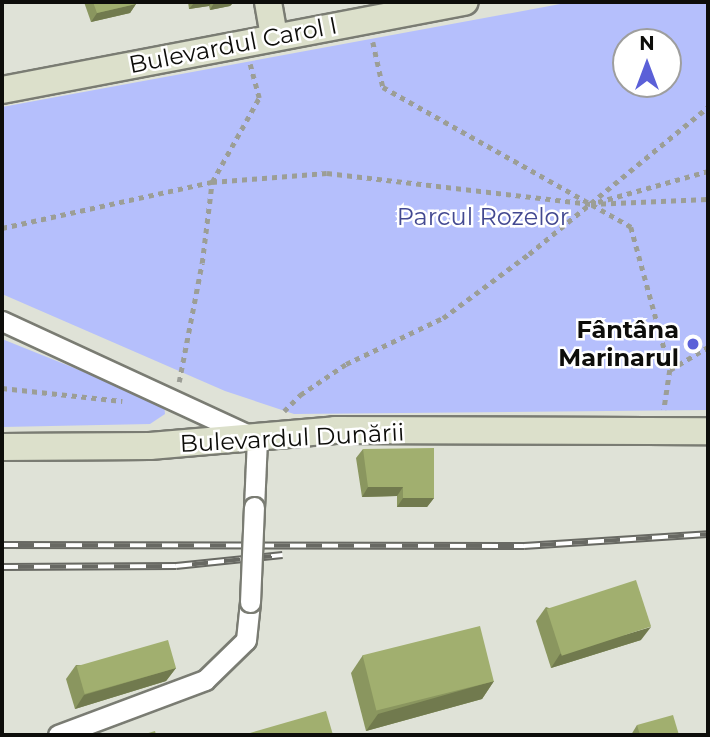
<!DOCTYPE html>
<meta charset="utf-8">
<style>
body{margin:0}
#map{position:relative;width:710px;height:737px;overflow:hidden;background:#dfe2d7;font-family:Montserrat,sans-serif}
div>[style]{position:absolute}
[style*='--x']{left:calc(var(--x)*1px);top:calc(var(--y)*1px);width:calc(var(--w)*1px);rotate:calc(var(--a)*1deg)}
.green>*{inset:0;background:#b5bffc}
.path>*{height:4.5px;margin-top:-2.25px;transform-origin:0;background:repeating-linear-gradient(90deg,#9c9e96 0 5px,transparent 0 10px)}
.roads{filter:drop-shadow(2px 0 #7a7c73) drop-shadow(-2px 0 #7a7c73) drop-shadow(0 2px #7a7c73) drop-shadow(0 -2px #7a7c73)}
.street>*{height:19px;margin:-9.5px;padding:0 9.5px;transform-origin:9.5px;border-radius:9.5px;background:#fff}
.secondary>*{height:26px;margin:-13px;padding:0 13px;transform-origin:13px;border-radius:13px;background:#dce0cb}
.rail>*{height:8px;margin-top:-4px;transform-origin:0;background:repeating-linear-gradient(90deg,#fff 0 16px,#686963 0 32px);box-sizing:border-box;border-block:2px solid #686963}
.bridges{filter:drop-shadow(2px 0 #7a7c73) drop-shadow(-2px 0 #7a7c73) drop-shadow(0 2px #7a7c73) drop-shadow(0 -2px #7a7c73)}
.street-bridge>*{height:19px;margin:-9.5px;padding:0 9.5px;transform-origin:9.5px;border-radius:9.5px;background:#fff}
.wall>*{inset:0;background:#8a965f}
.shaded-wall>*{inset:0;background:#717a4e}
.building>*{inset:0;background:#a1af6f;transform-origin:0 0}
.dots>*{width:19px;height:19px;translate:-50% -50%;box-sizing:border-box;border:4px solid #fff;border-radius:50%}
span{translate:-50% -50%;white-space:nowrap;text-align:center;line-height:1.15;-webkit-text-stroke:5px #fff;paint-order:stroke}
.street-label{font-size:24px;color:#0d0d0a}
.park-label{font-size:24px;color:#434991}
.poi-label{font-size:24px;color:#0d0d0a;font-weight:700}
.right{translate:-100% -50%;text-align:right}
.frame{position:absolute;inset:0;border:4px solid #0d0d0a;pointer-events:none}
.north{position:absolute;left:612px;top:28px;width:70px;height:70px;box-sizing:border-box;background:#fff;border:2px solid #9e9e9d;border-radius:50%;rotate:0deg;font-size:19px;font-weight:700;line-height:28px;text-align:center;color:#0d0d0a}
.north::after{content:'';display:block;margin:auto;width:24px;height:32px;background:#5b60d8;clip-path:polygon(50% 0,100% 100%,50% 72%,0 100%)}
</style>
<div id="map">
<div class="green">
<i style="clip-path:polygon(evenodd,571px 2px,708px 2px,708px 410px,294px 414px,225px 391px,2px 294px,2px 107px,571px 2px,626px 42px,668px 42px,668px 84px,626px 84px,626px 42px)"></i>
<i style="clip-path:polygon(2px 339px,164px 404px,165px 414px,150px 424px,2px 427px)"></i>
</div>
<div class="path">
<i style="--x:373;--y:42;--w:46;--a:77.5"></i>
<i style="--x:383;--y:87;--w:285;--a:29.4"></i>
<i style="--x:631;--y:227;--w:148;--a:74.7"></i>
<i style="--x:670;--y:370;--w:40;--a:98.5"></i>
<i style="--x:598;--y:202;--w:114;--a:-15.7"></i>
<i style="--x:2;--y:228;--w:215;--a:-12.4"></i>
<i style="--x:212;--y:182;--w:115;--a:-4.5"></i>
<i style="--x:327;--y:173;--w:266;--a:6.7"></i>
<i style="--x:591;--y:204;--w:117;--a:-2.4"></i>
<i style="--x:670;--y:370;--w:44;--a:-31.2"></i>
<i style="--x:179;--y:382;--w:121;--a:-79.1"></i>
<i style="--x:202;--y:263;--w:82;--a:-83"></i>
<i style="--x:212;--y:182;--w:96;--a:-60.8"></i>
<i style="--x:259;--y:98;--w:35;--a:-105"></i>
<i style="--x:2;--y:388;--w:121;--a:6.2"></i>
<i style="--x:284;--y:411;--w:23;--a:-45"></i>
<i style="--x:300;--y:395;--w:55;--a:-34"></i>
<i style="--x:346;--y:364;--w:107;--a:-25.4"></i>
<i style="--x:443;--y:318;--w:107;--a:-36.7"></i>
<i style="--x:529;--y:254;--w:232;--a:-39.4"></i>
</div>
<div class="roads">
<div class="street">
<i style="--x:2;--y:321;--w:281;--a:24.8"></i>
<i style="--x:257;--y:439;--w:68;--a:92.5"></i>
<i style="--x:58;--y:735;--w:157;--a:-20.5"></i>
<i style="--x:205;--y:680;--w:57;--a:-44.3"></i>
<i style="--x:246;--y:640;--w:38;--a:-84"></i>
</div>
<div class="secondary">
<i style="--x:268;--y:2;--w:36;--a:80"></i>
<i style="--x:2;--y:90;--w:471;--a:-10.8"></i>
<i style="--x:2;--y:447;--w:148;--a:-0.4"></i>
<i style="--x:150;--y:446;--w:186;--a:-4.9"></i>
<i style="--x:335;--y:430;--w:373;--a:0.2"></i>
</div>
</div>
<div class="rail">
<i style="--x:2;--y:545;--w:522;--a:0.11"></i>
<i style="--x:524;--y:546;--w:184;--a:-3.7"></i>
<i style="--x:2;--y:567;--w:174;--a:-0.3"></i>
<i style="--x:176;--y:566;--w:107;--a:-5.9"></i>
</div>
<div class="bridges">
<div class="street-bridge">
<i style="--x:250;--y:602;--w:95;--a:-87.6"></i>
</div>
</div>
<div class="wall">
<i style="clip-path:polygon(84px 2px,136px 2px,136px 4px,130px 13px,91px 22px)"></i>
<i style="clip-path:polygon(188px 2px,234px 2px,230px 6px,210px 10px,209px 6px,189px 9px)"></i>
<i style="clip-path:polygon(363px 449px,434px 498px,427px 507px,397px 507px,397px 496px,362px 497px,356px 458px)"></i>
<i style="clip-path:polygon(546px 607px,641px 640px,551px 668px,536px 621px)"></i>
<i style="clip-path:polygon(363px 655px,494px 681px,482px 699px,366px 731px,351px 673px)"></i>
<i style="clip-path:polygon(76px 665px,176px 668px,166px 681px,75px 709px,66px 679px)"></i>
<i style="clip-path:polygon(637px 725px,679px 735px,631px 735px)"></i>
</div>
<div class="shaded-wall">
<i style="clip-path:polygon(198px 2px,212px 2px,209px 6px,189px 9px,194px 3px)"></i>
<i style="clip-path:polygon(221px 2px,234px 2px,230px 6px,210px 10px,214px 3px)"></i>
<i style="clip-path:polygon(136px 4px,130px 13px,91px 22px,97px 13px)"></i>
<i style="clip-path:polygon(368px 487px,403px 487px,397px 496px,362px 497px)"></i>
<i style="clip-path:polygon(403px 498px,434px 498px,427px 507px,397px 507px)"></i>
<i style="clip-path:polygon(651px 627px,641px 640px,551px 668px,560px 654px)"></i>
<i style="clip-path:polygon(176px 668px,166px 681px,75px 709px,84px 695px)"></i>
<i style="clip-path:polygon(494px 681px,482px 699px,366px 731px,378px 714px)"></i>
</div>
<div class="building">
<i style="clip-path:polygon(93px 2px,136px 2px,136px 4px,97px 13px)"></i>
<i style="clip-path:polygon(434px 448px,434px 498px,403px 498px,403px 487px,368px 487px,363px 449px)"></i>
<i style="left:636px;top:580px;width:49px;height:94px;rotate:72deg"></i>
<i style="left:480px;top:626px;width:57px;height:121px;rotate:76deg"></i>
<i style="left:168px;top:640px;width:29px;height:95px;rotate:74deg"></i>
<i style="clip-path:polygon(326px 711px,333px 735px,243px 735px)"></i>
<i style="clip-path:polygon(673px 715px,679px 735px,640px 735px,637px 725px)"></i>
<i style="clip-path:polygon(155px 731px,156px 735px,142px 735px)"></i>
</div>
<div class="dots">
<i style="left:693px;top:344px;background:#5b60d8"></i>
</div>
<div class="street-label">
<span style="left:233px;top:45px;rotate:-11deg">Bulevardul Carol I</span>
<span style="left:292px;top:438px;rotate:-3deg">Bulevardul Dunării</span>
</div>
<div class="park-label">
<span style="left:483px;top:217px">Parcul Rozelor</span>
</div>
<div class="poi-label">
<span class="right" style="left:679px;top:344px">Fântâna<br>Marinarul</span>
</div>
<div class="frame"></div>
<div class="north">N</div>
</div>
